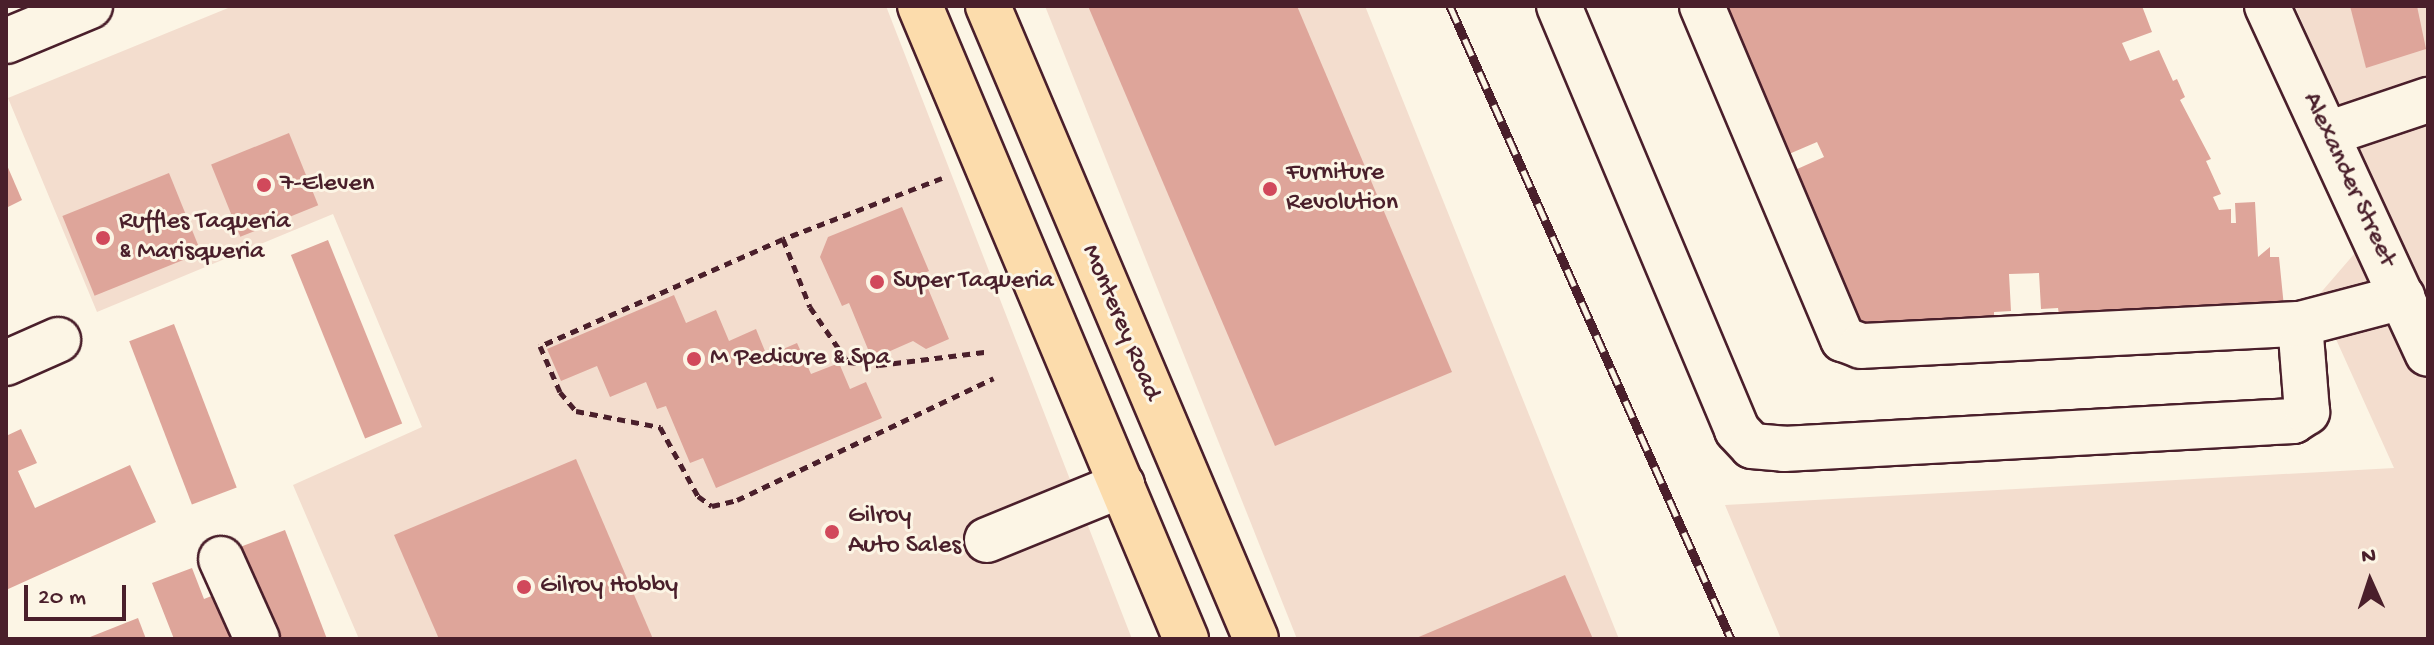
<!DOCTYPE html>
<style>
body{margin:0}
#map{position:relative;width:2434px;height:645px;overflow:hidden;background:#fcf5e5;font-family:"Gochi Hand",sans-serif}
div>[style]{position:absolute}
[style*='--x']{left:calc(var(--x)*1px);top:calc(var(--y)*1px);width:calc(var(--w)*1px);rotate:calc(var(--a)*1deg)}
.built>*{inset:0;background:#f3ddce}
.building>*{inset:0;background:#dea59a;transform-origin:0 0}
.path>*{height:5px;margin-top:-2.5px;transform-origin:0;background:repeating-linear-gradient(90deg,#4a1f2b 0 8px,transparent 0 14px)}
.roads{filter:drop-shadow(2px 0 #4a1f2b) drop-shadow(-2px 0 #4a1f2b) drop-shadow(0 2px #4a1f2b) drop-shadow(0 -2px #4a1f2b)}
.minor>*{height:44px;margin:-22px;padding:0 22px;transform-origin:22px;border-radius:22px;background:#fcf5e5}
.major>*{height:44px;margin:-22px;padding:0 22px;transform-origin:22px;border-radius:22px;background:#fcdcac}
.rail>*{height:9px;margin-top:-4.5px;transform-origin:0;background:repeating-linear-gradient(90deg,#fcf5e5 0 18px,#4a1f2b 0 36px);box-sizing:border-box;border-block:2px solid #4a1f2b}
.dots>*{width:22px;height:22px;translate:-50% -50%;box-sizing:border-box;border:4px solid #fcf5e5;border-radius:50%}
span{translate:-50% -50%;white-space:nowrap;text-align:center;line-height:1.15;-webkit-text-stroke:6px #fcf5e5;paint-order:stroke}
.poi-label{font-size:26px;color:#4a1f2b}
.left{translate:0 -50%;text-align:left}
.street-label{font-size:26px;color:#4a1f2b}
.frame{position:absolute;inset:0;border:8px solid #4a1f2b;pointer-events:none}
.north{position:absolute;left:2330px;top:541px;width:80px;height:80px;-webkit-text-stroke:6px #fcf5e5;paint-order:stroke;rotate:357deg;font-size:22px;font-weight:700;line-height:32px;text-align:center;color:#4a1f2b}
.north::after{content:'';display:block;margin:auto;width:28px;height:36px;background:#4a1f2b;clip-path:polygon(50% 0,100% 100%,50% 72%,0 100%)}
.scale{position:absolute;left:24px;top:585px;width:102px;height:36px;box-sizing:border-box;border:4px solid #4a1f2b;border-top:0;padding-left:10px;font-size:24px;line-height:28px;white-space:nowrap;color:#4a1f2b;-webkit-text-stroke:6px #fcf5e5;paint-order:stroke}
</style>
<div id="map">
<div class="built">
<i style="clip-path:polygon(233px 6px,886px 6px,1132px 639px,359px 639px,293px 485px,422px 427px,333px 214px,97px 312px,8px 98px)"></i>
<i style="clip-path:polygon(1045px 6px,1365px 6px,1619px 639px,1297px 639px)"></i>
<i style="clip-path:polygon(2295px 6px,2428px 6px,2428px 639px,1781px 639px,1725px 505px,2394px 468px,2317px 297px,2387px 216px)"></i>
</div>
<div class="building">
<i style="clip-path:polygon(1088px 6px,1297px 6px,1452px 372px,1275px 446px)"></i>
<i style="clip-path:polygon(1726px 6px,2142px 6px,2152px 32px,2122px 43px,2130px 61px,2159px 50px,2173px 81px,2177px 79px,2185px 97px,2180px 100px,2211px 159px,2206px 161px,2221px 194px,2213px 197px,2219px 210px,2231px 209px,2231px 223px,2236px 223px,2235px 203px,2255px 202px,2258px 257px,2270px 247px,2270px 257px,2279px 257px,2284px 307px,2059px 315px,2058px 308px,2041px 309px,2039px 273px,2009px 274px,2011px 311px,1994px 312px,1994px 319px,1861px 325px,1832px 256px,1828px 258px,1811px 206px,1805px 206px,1795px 170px,1824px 157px,1817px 142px,1789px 154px,1782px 138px,1778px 140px,1769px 119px,1774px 117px,1743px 58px,1748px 56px)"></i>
<i style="clip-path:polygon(2350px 6px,2417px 6px,2426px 49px,2366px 68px)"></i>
<i style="left:289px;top:133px;width:78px;height:84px;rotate:68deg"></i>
<i style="clip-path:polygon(6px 163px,22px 200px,6px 208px)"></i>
<i style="left:169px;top:173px;width:86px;height:115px;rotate:68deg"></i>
<i style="clip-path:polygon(902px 207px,929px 271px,922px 274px,949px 339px,926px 349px,913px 341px,872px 359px,849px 303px,842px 306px,820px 257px,828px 237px)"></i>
<i style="left:328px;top:240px;width:198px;height:40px;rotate:68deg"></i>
<i style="clip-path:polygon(674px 295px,686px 323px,716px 310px,729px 341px,756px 329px,767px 356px,797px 343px,811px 374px,839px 363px,850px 389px,866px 382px,882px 418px,716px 488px,703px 458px,690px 463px,666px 406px,657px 409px,646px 382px,610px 397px,597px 366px,561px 381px,547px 349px)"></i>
<i style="left:174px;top:324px;width:175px;height:48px;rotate:69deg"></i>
<i style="clip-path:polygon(21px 429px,37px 463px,18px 471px,35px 508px,130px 465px,156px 522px,6px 590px,6px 436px)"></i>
<i style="clip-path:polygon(576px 459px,653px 639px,439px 639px,394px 535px)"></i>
<i style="clip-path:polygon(285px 530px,327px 639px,275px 639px,240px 547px)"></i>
<i style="clip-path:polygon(192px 568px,204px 599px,214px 595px,231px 639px,174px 639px,152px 583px)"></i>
<i style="clip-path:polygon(1565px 575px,1593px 639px,1414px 639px)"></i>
<i style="clip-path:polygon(138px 618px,146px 639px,85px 639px)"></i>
</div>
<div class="path">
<i style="--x:942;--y:178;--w:170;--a:159"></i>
<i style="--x:783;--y:239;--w:266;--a:156.2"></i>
<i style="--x:540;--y:346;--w:50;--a:66.5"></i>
<i style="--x:560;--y:392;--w:25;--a:50"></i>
<i style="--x:576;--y:411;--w:86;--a:10.8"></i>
<i style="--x:660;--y:427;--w:79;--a:61.2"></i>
<i style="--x:698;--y:496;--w:17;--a:36"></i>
<i style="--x:712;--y:506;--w:26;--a:-13"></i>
<i style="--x:737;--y:500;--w:284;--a:-25.4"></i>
<i style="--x:783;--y:239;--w:73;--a:68.3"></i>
<i style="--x:810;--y:307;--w:67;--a:55.4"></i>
<i style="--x:848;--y:362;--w:31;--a:6"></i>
<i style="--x:879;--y:365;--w:106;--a:-7.1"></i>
</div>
<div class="roads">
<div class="minor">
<i style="--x:1559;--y:6;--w:460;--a:67.2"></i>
<i style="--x:1737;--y:430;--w:22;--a:47"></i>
<i style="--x:1752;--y:446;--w:32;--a:5"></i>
<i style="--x:1784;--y:449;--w:510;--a:-3.15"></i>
<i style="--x:2293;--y:421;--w:17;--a:-33"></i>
<i style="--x:2307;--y:412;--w:88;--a:-94.5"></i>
<i style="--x:1702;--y:6;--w:362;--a:67.1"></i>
<i style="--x:1843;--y:339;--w:19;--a:21"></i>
<i style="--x:1861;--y:346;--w:440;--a:-2.9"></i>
<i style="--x:2300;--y:324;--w:106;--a:-14.8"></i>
<i style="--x:2267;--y:6;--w:383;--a:65.2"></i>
<i style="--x:6;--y:41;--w:91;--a:-22.6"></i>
<i style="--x:2327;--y:134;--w:107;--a:-18.6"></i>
<i style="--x:6;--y:363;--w:57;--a:-23.9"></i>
<i style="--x:987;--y:540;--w:146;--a:-22.2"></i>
<i style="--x:221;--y:559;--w:88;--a:65.8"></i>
</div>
<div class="major">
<i style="--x:920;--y:6;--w:687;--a:67.21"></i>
<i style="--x:988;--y:6;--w:687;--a:67.05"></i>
</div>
</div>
<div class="rail">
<i style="--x:1450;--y:6;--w:693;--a:66.06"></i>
</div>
<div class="dots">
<i style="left:264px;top:185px;background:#d1495b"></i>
<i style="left:1270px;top:189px;background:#d1495b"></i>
<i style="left:103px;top:238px;background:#d1495b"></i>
<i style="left:877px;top:282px;background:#d1495b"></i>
<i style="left:694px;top:359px;background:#d1495b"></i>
<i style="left:832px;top:532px;background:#d1495b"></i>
<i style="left:524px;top:587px;background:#d1495b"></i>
</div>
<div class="poi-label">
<span class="left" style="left:1286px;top:189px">Furniture<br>Revolution</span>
<span class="left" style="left:280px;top:185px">7-Eleven</span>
<span class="left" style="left:119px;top:238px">Ruffles Taqueria<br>&amp; Marisqueria</span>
<span class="left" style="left:893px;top:282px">Super Taqueria</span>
<span class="left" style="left:710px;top:359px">M Pedicure &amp; Spa</span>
<span class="left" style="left:848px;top:532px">Gilroy<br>Auto Sales</span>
<span class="left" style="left:540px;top:587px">Gilroy Hobby</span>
</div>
<div class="street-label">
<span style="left:2348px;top:180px;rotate:65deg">Alexander Street</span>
<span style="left:1120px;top:323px;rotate:67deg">Monterey Road</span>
</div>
<div class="frame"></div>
<div class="north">N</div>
<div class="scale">20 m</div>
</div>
